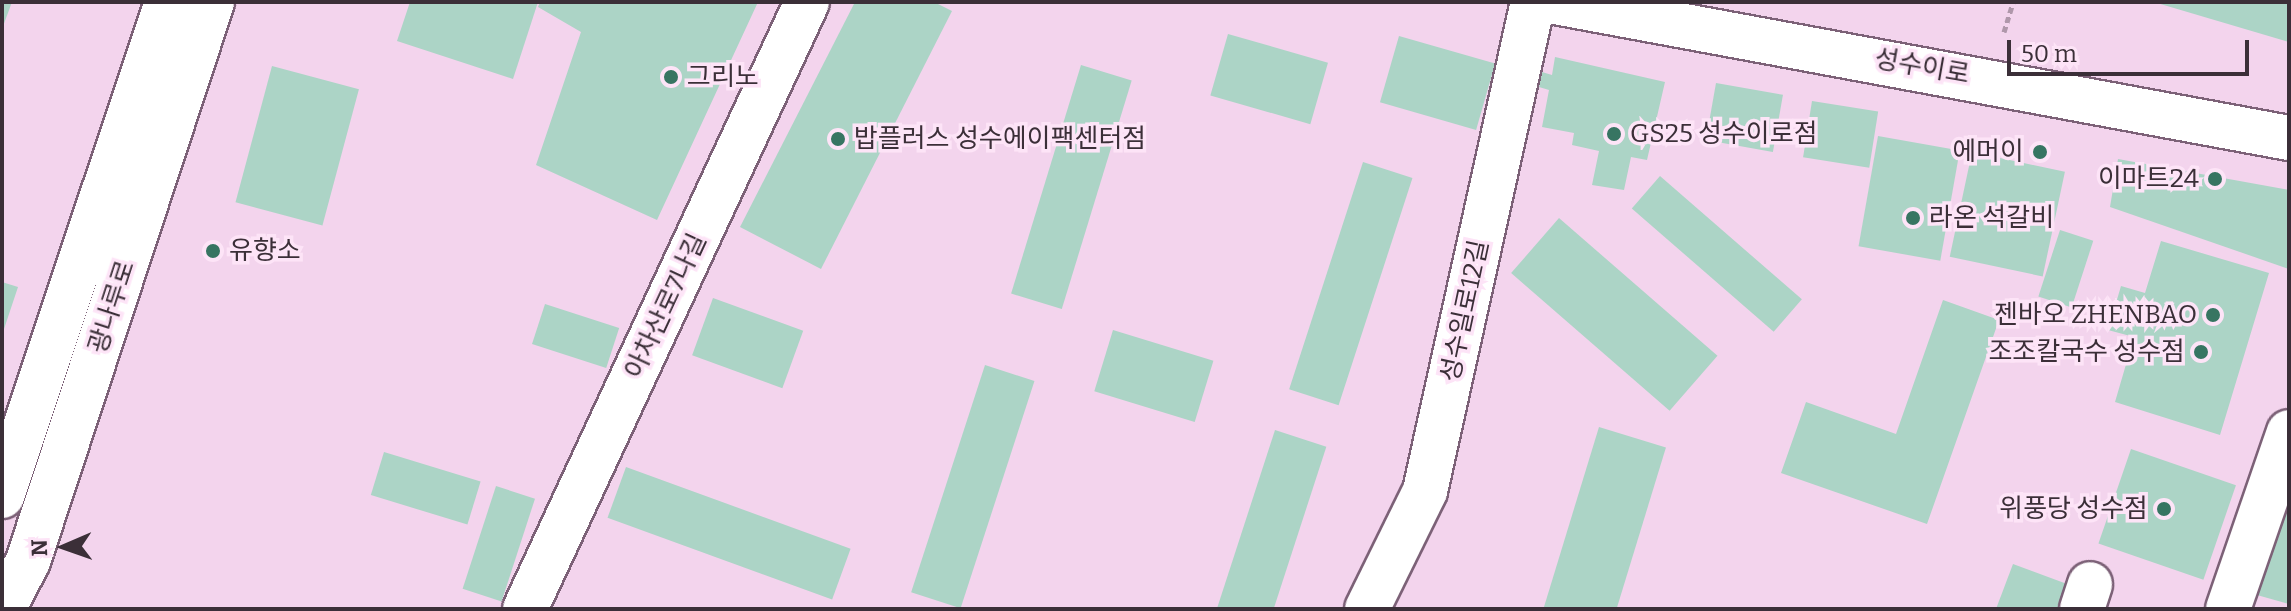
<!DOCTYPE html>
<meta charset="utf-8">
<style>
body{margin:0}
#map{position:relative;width:2291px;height:611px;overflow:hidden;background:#f3d4ed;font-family:Bitter,"Noto Sans KR",serif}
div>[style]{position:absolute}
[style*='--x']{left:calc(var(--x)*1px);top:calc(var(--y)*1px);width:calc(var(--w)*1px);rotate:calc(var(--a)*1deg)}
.building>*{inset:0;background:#acd4c6;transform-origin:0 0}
.path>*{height:5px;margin-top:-2.5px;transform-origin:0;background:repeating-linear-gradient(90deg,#af97aa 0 6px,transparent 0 10px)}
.roads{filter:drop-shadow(2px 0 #7c6177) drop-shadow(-2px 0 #7c6177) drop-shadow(0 2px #7c6177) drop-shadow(0 -2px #7c6177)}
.minor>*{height:44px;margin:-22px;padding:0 22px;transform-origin:22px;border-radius:22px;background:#fff}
.major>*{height:44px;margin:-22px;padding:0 22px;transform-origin:22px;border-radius:22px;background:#fff}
.dots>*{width:22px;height:22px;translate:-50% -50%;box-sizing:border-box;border:4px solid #fde4f7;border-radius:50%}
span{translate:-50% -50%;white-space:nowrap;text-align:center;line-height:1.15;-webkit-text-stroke:7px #fde4f7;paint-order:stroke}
.street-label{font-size:26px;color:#3b2f38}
.poi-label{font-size:26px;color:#3b2f38}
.left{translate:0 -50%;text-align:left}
.right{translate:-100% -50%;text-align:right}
.frame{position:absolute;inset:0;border:4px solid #3b2f38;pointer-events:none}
.north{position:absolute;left:24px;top:507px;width:80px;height:80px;-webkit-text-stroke:6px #fde4f7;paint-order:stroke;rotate:268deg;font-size:22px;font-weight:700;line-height:32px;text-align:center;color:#3b2f38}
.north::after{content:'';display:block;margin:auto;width:28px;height:36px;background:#3b2f38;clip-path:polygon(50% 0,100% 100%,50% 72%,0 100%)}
.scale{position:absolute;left:2007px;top:40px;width:242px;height:36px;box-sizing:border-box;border:4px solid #3b2f38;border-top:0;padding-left:10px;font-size:24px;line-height:28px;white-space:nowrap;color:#3b2f38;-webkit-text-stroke:6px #fde4f7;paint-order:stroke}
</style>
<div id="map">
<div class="building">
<i style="clip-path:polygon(2px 2px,12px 2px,2px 29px)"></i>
<i style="clip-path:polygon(410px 2px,538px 2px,513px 79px,397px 41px)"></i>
<i style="clip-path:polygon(540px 2px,758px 2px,657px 220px,536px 165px,581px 32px,538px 7px)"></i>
<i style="clip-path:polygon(855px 2px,934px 2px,952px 11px,821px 269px,740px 227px)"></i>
<i style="clip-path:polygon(2157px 2px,2289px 2px,2289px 42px,2157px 3px)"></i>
<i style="left:1228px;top:34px;width:104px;height:64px;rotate:16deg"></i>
<i style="left:1399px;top:36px;width:100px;height:69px;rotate:16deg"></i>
<i style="clip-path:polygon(1555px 57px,1665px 82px,1647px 160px,1631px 157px,1624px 190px,1592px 185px,1599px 151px,1572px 145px,1574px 133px,1542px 127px,1549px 90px,1539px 87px,1542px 72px,1552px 75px)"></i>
<i style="left:1081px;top:65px;width:53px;height:239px;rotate:17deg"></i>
<i style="left:272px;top:66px;width:90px;height:141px;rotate:15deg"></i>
<i style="left:1716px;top:83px;width:68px;height:58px;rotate:10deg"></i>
<i style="left:1812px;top:101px;width:67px;height:57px;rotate:9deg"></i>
<i style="left:1878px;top:136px;width:83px;height:112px;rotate:10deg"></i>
<i style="left:1972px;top:152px;width:95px;height:107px;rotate:12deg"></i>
<i style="clip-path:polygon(2118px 159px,2289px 190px,2289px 269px,2110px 207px)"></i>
<i style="left:1363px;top:162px;width:52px;height:239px;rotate:18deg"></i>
<i style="left:1660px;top:176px;width:188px;height:43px;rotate:41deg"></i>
<i style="left:1559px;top:218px;width:210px;height:73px;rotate:41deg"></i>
<i style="left:2060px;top:230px;width:35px;height:70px;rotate:18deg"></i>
<i style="clip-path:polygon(2161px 241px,2269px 273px,2220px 435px,2115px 402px,2134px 337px,2108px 330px,2121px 286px,2145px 293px)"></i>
<i style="clip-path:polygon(2px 282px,18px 287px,3px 332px,2px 332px)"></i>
<i style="left:713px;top:298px;width:96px;height:61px;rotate:20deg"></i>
<i style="clip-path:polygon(1943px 300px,1999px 320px,1927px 524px,1781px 473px,1806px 402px,1896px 434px)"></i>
<i style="left:545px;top:304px;width:78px;height:42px;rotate:18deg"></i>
<i style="left:1113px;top:330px;width:105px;height:64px;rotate:17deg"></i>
<i style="left:985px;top:365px;width:52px;height:239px;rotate:18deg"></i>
<i style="left:1599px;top:427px;width:70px;height:190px;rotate:17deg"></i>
<i style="left:1275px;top:430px;width:54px;height:188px;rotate:18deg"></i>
<i style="left:2131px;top:449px;width:111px;height:100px;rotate:19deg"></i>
<i style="left:384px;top:452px;width:101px;height:45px;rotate:17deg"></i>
<i style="left:626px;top:467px;width:239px;height:54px;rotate:20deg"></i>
<i style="left:496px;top:486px;width:41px;height:108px;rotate:18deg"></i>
<i style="clip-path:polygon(2288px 486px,2289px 486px,2289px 604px,2257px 595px)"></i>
<i style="clip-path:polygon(2013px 564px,2067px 584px,2058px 609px,1996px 609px)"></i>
</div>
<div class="path">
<i style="--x:2004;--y:32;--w:31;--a:-73"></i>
</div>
<div class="roads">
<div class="minor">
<i style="--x:1555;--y:2;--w:746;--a:10.5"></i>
<i style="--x:525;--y:609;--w:669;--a:-65.08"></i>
<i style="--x:1367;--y:609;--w:131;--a:-63.8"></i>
<i style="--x:1425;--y:491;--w:501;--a:-77.55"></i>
<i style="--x:2082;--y:609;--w:26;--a:-72"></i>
<i style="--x:2228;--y:609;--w:187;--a:-71"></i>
</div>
<div class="major">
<i style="--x:2;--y:496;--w:521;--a:-71.53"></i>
<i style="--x:3;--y:609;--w:54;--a:-62.5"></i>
<i style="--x:28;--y:561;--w:589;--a:-71.78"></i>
</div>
</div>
<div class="dots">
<i style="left:671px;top:77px;background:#377562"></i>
<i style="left:1614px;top:134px;background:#377562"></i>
<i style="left:838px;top:139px;background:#377562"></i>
<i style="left:2040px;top:152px;background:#377562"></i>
<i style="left:2215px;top:179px;background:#377562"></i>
<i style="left:1913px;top:218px;background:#377562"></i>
<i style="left:213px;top:251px;background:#377562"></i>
<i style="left:2213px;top:315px;background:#377562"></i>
<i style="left:2201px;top:352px;background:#377562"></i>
<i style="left:2164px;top:509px;background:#377562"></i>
</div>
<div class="street-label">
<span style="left:1922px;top:67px;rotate:10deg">성수이로</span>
<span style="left:666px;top:306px;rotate:-65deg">아차산로7나길</span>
<span style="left:112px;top:307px;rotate:-72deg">광나루로</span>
<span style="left:1465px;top:311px;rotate:-78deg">성수일로12길</span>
</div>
<div class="poi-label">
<span class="left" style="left:687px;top:77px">그리노</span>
<span class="left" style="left:1630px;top:134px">GS25 성수이로점</span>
<span class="left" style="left:854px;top:139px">밥플러스 성수에이팩센터점</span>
<span class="right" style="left:2024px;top:152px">에머이</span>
<span class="right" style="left:2199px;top:179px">이마트24</span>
<span class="left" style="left:1929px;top:218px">라온 석갈비</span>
<span class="left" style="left:229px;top:251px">유향소</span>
<span class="right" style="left:2197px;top:315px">젠바오 ZHENBAO</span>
<span class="right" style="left:2185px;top:352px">조조칼국수 성수점</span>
<span class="right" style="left:2148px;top:509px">위풍당 성수점</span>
</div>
<div class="frame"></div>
<div class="north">N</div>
<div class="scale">50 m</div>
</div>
